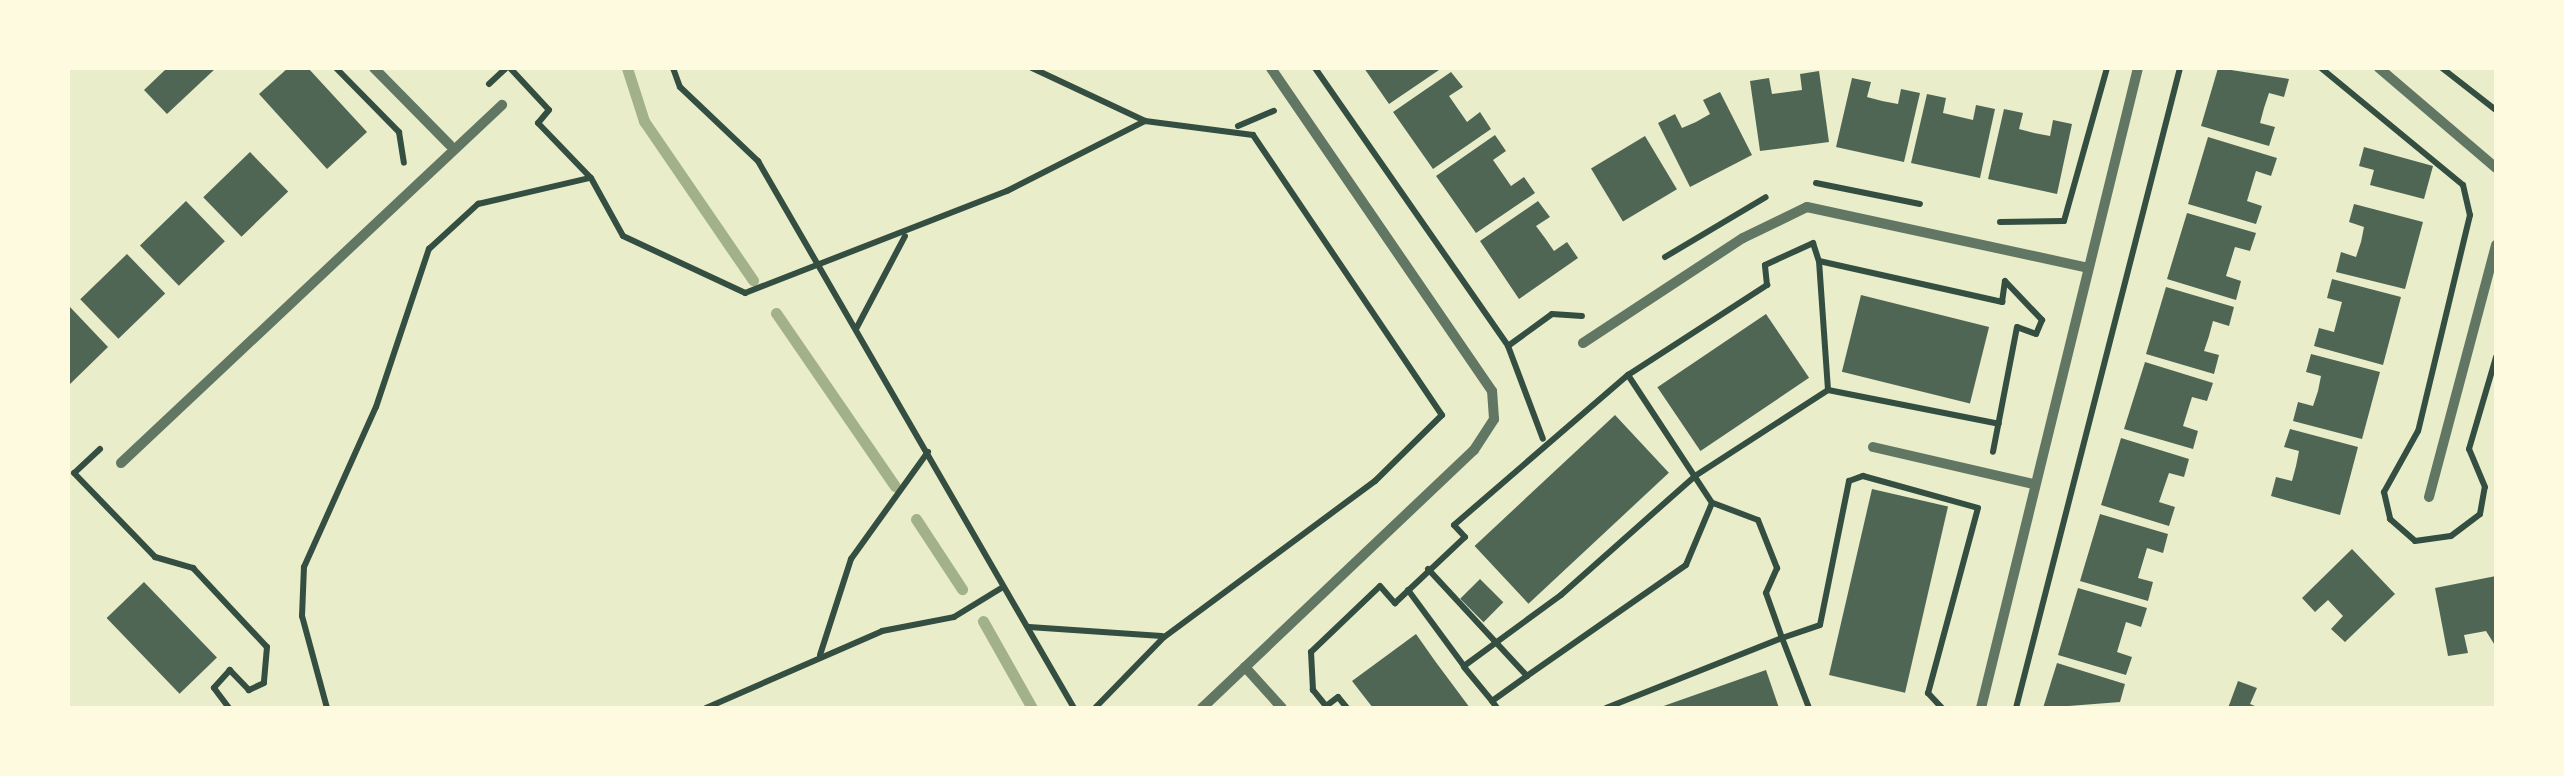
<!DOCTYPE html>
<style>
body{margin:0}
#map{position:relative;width:2564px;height:776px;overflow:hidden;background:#e9edc9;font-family:"Work Sans",sans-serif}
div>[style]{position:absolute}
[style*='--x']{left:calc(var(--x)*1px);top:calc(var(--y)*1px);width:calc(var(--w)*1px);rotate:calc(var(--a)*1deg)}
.stream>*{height:11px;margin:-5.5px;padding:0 5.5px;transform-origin:5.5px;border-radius:5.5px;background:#a3b18a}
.building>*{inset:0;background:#4f6655;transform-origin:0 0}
.path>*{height:6px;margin:-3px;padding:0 3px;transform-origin:3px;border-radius:3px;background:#344e41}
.minor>*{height:10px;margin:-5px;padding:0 5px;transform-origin:5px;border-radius:5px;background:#617663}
span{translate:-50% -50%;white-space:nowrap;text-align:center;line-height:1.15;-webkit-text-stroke:8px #fefae0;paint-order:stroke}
.frame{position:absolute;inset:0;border:70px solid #fefae0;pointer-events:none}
</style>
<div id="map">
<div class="stream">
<i style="--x:627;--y:68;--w:56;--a:72.2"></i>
<i style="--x:644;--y:121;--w:193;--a:55.6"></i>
<i style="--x:776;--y:313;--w:210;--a:55.5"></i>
<i style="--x:916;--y:519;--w:84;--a:56.7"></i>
<i style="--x:983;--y:621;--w:100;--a:60.6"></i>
</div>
<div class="building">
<i style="clip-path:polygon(167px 68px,216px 68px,167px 114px,144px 90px)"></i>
<i style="clip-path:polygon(288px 68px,308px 68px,367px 132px,327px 169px,259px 94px)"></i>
<i style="clip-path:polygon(1364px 68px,1442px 68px,1389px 104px)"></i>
<i style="clip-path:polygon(2218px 68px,2289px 79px,2284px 97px,2269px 93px,2264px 108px,2260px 123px,2275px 127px,2269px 146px,2201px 126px)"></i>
<i style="clip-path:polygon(1819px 71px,1829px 142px,1760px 151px,1750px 81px,1769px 78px,1772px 94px,1802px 90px,1800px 74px)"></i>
<i style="clip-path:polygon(1451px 72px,1463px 87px,1449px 96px,1467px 122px,1480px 112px,1491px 129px,1433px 169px,1393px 112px)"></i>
<i style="clip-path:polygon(1852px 78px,1871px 82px,1867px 97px,1882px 101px,1898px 104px,1901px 89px,1920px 93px,1904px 162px,1836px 147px)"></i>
<i style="clip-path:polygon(1720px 92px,1752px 155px,1690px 187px,1658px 123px,1675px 114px,1682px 128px,1696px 122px,1710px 114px,1703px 100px)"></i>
<i style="clip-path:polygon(1927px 94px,1946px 98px,1943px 113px,1973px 120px,1976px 105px,1995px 109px,1980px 178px,1911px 163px)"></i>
<i style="clip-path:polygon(2004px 109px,2023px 113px,2019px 129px,2034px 133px,2050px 136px,2053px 120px,2072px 124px,2057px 194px,1988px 179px)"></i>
<i style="clip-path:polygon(1495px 135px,1506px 151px,1493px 160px,1511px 186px,1524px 177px,1535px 193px,1476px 233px,1436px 176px)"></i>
<i style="left:1645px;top:136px;width:62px;height:63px;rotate:59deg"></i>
<i style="clip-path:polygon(2208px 137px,2277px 158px,2271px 176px,2256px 171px,2247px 201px,2262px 206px,2256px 224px,2188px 204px)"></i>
<i style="clip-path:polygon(2364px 147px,2433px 166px,2424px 199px,2370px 185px,2374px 170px,2359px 166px)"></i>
<i style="left:250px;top:152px;width:55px;height:65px;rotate:46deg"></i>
<i style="left:186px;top:201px;width:56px;height:64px;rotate:46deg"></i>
<i style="clip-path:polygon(1538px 201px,1550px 217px,1536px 226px,1545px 238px,1554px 251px,1567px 242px,1578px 258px,1519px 299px,1480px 241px)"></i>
<i style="clip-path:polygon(2354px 204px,2423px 222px,2405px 289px,2336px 272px,2341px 252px,2356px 257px,2361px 242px,2364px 227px,2349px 222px)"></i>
<i style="clip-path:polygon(2187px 213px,2256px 233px,2250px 251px,2235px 247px,2226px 276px,2241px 281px,2236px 300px,2167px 279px)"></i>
<i style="left:127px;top:254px;width:55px;height:65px;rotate:46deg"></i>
<i style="clip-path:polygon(2332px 279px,2401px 297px,2383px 365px,2314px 346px,2319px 328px,2334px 332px,2342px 302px,2327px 298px)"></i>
<i style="clip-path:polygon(2166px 287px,2234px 307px,2229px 326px,2213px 321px,2209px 336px,2204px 351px,2219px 355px,2214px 374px,2146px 354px)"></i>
<i style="left:1861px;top:295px;width:132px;height:79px;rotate:14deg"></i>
<i style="clip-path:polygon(70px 307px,108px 347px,68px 386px,68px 309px)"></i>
<i style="left:1766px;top:314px;width:77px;height:131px;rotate:56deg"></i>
<i style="clip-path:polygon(2311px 354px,2380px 372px,2362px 439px,2293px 421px,2298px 402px,2313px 406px,2318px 391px,2321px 376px,2306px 372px)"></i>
<i style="clip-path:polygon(2145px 362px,2213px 383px,2207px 401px,2192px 397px,2183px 426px,2198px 431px,2193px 449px,2124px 429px)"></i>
<i style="left:1615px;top:415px;width:79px;height:192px;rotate:47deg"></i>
<i style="clip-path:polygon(2290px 429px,2358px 447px,2340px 515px,2271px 496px,2276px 477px,2292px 481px,2296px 466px,2299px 451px,2284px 447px)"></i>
<i style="clip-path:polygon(2121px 438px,2189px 459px,2184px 477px,2169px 473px,2159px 502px,2175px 507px,2169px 526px,2101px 505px)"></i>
<i style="left:1872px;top:489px;width:78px;height:191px;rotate:13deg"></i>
<i style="clip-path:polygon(2100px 514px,2168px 534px,2163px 553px,2147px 548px,2138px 578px,2153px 582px,2148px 601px,2080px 581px)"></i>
<i style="clip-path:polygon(2352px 549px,2395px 594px,2345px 642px,2331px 629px,2343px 616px,2328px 600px,2315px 612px,2302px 598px)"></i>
<i style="clip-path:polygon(2496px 576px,2496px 647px,2486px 631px,2464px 635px,2468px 653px,2448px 656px,2435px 588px)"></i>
<i style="left:1480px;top:579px;width:33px;height:28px;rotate:45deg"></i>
<i style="left:144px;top:582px;width:105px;height:52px;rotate:46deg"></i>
<i style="clip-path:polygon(2078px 588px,2147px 608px,2141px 627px,2126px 622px,2117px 652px,2132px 657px,2126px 675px,2058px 655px)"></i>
<i style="clip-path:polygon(1416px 634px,1435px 661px,1470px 708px,1373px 708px,1352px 681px)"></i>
<i style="clip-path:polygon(2057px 663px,2125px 684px,2120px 702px,2043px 708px)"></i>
<i style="clip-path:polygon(1766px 670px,1779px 708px,1658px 708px,1672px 703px)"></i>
<i style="clip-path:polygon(2238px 681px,2257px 688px,2250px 704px,2260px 708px,2228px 708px)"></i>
</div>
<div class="path">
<i style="--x:336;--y:68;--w:90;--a:45.5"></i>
<i style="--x:399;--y:132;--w:31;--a:81"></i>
<i style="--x:510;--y:68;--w:57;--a:47.1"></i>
<i style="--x:549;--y:110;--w:17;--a:130"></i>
<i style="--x:538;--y:123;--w:76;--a:46.1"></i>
<i style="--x:591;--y:178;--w:66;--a:61.1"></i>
<i style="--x:623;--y:236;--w:135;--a:25"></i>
<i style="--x:745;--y:293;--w:281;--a:-21.3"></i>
<i style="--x:1007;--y:191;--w:155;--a:-26.9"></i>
<i style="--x:673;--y:68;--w:20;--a:70"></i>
<i style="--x:680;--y:87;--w:108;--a:43.5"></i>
<i style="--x:758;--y:161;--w:632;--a:59.99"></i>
<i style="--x:1032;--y:68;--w:125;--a:25.1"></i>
<i style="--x:1145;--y:121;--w:109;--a:7.4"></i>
<i style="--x:1253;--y:135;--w:338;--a:56"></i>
<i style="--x:1442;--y:415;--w:94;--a:135.4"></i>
<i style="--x:1375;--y:481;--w:262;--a:143.5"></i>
<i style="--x:1164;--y:637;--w:99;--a:134.2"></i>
<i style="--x:1315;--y:68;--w:338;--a:55.2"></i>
<i style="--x:1508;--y:346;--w:54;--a:-36"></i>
<i style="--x:1552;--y:314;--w:30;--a:4"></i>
<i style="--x:2321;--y:68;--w:184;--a:39.5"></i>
<i style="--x:2463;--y:185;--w:31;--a:77"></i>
<i style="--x:2470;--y:215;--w:222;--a:103.5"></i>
<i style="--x:2418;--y:431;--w:70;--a:119.1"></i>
<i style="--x:2384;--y:492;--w:28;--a:77"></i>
<i style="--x:2390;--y:519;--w:33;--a:41"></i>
<i style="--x:2415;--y:541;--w:36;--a:-8"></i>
<i style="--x:2451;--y:536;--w:36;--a:-37"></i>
<i style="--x:2480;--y:514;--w:27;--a:-80"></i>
<i style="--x:2485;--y:487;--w:41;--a:-112.8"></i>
<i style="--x:2469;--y:449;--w:96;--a:-73.6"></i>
<i style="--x:2442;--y:68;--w:68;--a:37.9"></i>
<i style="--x:489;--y:84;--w:23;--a:-43"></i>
<i style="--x:1238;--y:126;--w:39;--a:-23"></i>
<i style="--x:1816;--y:183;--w:106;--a:11.4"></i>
<i style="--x:2000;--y:222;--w:64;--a:-0.9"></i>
<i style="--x:2064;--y:221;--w:159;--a:-74.3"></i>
<i style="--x:1665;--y:257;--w:117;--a:-30.7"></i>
<i style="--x:1819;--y:261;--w:129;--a:86"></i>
<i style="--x:1828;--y:390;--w:174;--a:11.2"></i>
<i style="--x:856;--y:329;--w:105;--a:-62.2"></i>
<i style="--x:1508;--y:346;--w:99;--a:69.4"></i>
<i style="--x:1628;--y:375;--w:166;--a:-32.9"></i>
<i style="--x:1767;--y:285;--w:20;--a:-96"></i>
<i style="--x:1765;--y:265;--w:53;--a:-24.6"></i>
<i style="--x:1813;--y:243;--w:19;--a:72"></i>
<i style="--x:1819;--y:261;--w:188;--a:12.6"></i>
<i style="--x:2002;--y:302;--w:21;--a:-82"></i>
<i style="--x:2005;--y:281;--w:54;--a:46.5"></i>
<i style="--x:2042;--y:320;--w:15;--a:113"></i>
<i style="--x:2036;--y:334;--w:20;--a:-160"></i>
<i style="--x:2017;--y:327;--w:127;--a:100.9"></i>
<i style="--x:100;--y:449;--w:35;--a:137"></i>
<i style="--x:74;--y:473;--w:117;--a:46"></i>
<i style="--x:155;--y:557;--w:40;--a:16"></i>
<i style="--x:193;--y:568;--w:108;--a:46.9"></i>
<i style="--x:267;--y:647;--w:36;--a:95"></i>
<i style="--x:264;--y:683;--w:17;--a:155"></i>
<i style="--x:249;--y:690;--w:28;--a:-134"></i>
<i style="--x:230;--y:670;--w:24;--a:132"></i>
<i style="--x:214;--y:688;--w:25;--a:53"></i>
<i style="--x:1713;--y:503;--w:48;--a:20.7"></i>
<i style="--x:1758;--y:520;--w:52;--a:68.4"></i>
<i style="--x:1777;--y:568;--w:27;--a:114"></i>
<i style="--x:1766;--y:593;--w:48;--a:70.4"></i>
<i style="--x:1782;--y:638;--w:40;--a:-18.9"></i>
<i style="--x:1820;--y:625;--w:147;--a:-78.6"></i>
<i style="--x:1849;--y:481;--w:15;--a:-20"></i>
<i style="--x:1863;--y:476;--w:119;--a:15.5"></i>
<i style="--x:1978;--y:508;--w:192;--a:105.1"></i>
<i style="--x:1928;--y:693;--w:21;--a:47"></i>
<i style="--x:1428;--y:569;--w:146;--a:47.2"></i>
<i style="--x:1527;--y:676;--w:43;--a:144.5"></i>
<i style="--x:1492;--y:701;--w:9;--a:54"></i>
<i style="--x:1408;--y:590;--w:94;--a:53.6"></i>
<i style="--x:1464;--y:666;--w:120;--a:-36.2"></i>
<i style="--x:1561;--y:595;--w:179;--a:-41.6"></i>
<i style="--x:1695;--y:476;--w:158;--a:-32.9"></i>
<i style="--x:1029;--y:627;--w:133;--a:3.9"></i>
<i style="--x:820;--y:655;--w:101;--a:-72.1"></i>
<i style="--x:851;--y:559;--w:132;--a:-54.3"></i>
<i style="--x:1464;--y:667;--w:44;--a:50.5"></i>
<i style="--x:327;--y:708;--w:95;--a:-105.2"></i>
<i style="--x:302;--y:616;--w:49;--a:-87.7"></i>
<i style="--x:304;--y:567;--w:175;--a:-65.8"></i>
<i style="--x:376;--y:407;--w:167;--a:-71.5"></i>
<i style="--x:429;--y:249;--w:67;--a:-42.6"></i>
<i style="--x:478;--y:204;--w:115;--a:-13.1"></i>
<i style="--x:706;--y:708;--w:192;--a:-23.6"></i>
<i style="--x:882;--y:631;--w:73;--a:-11"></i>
<i style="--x:954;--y:617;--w:57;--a:-31.5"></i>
<i style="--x:1347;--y:708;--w:14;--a:-129"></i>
<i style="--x:1338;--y:697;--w:15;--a:143"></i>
<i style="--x:1326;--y:706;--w:21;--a:-129"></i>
<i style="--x:1313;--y:690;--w:38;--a:-93"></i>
<i style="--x:1311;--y:652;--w:95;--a:-43.7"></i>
<i style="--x:1380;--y:586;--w:23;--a:49"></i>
<i style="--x:1395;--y:603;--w:96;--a:-43.3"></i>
<i style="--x:1465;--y:537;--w:16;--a:-133"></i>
<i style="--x:1454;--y:525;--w:230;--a:-40.8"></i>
<i style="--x:1628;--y:375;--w:153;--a:56.7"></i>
<i style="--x:1712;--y:503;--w:67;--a:112.8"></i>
<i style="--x:1686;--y:565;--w:194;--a:145.1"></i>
<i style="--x:1606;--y:708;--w:189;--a:-21.7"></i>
<i style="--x:1782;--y:638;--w:75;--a:68.9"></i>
<i style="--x:2016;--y:708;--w:661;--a:-75.63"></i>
</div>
<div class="minor">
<i style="--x:374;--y:68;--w:108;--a:45.4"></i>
<i style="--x:2379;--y:68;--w:154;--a:40.5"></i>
<i style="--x:1583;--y:343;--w:191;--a:-33.3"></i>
<i style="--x:1743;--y:238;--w:71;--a:-25.8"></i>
<i style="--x:1807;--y:207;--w:284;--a:12.2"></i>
<i style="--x:1873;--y:447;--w:164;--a:13"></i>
<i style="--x:121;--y:463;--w:523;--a:-43.22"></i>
<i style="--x:2429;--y:497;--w:261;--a:-75.1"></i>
<i style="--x:1245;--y:667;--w:55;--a:47.9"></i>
<i style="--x:1202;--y:708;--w:375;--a:-43.5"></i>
<i style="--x:1474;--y:450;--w:37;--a:-57"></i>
<i style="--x:1494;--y:419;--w:28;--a:-94"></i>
<i style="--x:1492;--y:391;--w:391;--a:-124.4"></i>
<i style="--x:1981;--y:708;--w:659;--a:-76.22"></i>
</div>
<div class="frame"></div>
</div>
